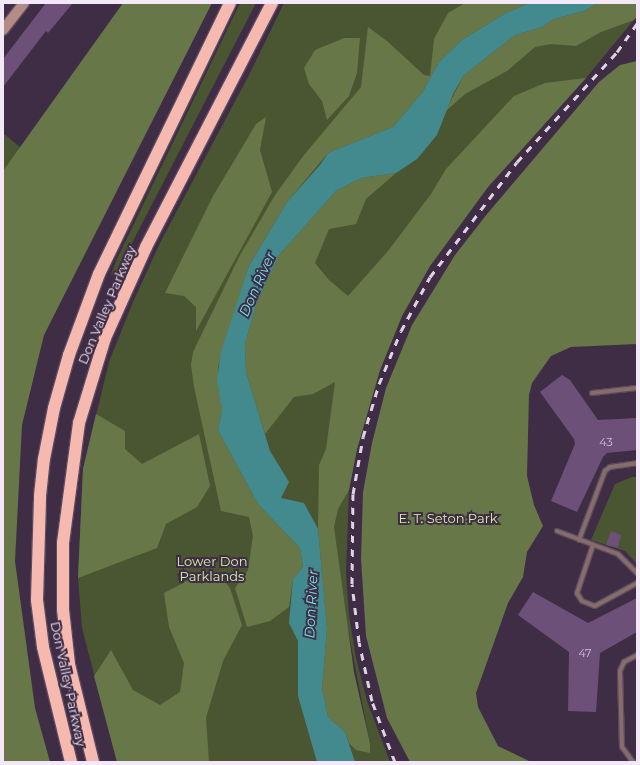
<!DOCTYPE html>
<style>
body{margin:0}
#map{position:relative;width:640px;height:765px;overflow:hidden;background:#3f2d46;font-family:Montserrat,sans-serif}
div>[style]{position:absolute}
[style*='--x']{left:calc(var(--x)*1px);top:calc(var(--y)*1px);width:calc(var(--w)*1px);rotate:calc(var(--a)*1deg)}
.green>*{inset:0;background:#4a5631}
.forest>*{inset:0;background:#677748}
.water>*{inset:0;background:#438a8f}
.building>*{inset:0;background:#6d5077}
.roads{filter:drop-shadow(1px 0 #5c4b62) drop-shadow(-1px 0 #5c4b62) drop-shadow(0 1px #5c4b62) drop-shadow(0 -1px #5c4b62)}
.lane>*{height:4px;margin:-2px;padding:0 2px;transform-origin:2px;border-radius:2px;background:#866d69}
.secondary>*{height:10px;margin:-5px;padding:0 5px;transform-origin:5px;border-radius:5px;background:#b38c86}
.highway>*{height:12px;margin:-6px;padding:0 6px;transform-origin:6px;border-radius:6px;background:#f5b9af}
.rail>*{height:3px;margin-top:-1.5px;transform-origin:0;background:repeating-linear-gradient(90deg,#dfd3e3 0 7px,transparent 0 14px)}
span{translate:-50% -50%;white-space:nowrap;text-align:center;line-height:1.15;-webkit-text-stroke:4px #3f2d46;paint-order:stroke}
.number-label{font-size:11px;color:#d2c2d7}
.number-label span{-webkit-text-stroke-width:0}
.street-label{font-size:13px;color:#f3e8f7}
.park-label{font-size:13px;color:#d6f0a5}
.water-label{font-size:14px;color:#73e0e8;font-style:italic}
.frame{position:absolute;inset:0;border:4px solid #f3e8f7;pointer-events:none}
</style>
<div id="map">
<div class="green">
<i style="clip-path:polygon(240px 3px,256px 3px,115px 276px,111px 274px,117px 259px)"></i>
<i style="clip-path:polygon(evenodd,284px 3px,637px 3px,637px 16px,586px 78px,488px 187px,430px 266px,402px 316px,380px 370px,357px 449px,349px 490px,346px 573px,349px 615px,356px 658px,367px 701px,390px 762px,117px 762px,82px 628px,78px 578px,83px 469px,109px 362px,133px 302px,161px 241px,249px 75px,284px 3px,347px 625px,370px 743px,370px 753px,352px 703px,347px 625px)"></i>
<i style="clip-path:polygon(3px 133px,21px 148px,3px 171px)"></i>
<i style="clip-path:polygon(632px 477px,637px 477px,637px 564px,625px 551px,591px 540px,615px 484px)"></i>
</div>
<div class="forest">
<i style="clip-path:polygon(123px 3px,212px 3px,44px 335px,22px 425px,15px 561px,35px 708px,50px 762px,3px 762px,3px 171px)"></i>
<i style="clip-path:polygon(465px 3px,529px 3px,506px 13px,462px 40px,439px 62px,422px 93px,393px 127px,328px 153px,287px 202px,249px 266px,218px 367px,222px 410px,218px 430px,258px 504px,300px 548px,303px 567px,293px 579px,289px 607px,270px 621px,247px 627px,235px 588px,248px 570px,253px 536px,249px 517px,221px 511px,194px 387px,191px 365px,193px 352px,239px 257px,275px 195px,304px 155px,361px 87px,368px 27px,387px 41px,424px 75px,430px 76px,434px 39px,448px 13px)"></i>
<i style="clip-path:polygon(598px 3px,637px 3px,637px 16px,634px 20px,601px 32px,576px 46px,551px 44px,535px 47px,507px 71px,465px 94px,445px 112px,464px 75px,515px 35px,542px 27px,554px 19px,584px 11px)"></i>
<i style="clip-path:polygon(344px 38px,360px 38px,357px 73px,349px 96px,327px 120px,322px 101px,309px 84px,304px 68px,315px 50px)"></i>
<i style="clip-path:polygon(637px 61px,637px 344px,571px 347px,551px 356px,532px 383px,529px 395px,527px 476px,534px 505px,543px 526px,527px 552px,523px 577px,508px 603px,476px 693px,478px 707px,498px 746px,531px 762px,410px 762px,387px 718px,366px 636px,361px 559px,363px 492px,372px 443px,386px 388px,412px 325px,455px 255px,487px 214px,599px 82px,620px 65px)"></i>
<i style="clip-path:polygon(586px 78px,488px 187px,430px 266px,402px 316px,380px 370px,357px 449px,349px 490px,338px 509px,334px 527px,354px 672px,370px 743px,370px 753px,356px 750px,349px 743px,345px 732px,328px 717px,322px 688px,327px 629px,318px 529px,319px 465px,326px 449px,335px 382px,313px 394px,294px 397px,265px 434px,246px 372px,245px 344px,256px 305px,279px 255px,336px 191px,361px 178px,396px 173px,366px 199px,356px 224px,329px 229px,315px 263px,329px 280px,348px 296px,388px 251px,431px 194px,446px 169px,514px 96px,545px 83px)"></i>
<i style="clip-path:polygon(266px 117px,260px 150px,272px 192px,196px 331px,196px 307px,184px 296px,165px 293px,213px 196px,256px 124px)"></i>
<i style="clip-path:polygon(96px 414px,125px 431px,125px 449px,142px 464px,199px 434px,210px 486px,197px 507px,166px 524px,157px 548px,78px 578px,83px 469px)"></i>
<i style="clip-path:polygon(217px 572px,230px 588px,242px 625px,223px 661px,206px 718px,209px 762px,117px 762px,94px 676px,111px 650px,133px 690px,160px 705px,180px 692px,184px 663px,169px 627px,164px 593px,191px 579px)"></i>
</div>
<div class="water">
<i style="clip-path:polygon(529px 3px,598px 3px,584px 11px,554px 19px,542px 27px,515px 35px,464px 75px,453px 94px,437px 135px,417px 159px,396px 173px,361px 178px,336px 191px,279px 255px,256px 305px,245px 344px,246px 372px,270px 451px,289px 482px,281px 498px,304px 503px,318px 529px,327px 629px,322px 688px,328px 717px,345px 732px,355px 762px,317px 762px,298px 696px,298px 641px,289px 623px,293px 579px,303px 567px,300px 548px,258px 504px,218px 430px,222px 410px,217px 380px,221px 352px,249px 266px,287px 202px,320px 165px,328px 153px,393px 127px,422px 93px,439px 62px,462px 40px,506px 13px)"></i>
</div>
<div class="building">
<i style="clip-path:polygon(46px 3px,73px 3px,48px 33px,46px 31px,3px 87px,3px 59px)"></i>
<i style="clip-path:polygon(562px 375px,570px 380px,598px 420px,637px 418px,637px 450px,607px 453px,603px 457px,577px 512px,551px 501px,575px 444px,574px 439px,540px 392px)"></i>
<i style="clip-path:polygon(611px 531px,621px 535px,618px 548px,606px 545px)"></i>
<i style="clip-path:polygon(533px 592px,588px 623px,637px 598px,637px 632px,600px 653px,596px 712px,568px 711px,569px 652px,518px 615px)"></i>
</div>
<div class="roads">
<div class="lane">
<i style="--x:592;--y:393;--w:45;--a:-6.3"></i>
<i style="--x:557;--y:531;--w:65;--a:20.7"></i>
<i style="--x:618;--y:554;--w:27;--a:45"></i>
<i style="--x:579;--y:540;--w:74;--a:-69.4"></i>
<i style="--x:605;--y:471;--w:6;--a:-39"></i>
<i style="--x:610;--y:467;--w:27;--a:-8"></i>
<i style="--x:593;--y:545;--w:51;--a:108.4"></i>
<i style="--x:577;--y:593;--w:9;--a:58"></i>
<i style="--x:582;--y:601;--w:14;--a:21"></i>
<i style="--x:595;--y:606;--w:48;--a:-28.7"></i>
<i style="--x:633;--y:762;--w:19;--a:-126"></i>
<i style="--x:622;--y:747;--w:76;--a:-91.5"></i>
<i style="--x:620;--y:671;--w:10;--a:-66"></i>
<i style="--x:624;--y:662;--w:15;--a:-28"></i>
</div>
<div class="secondary">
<i style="--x:3;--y:30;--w:34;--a:-52"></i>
</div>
<div class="highway">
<i style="--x:71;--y:762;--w:118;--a:-103.7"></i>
<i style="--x:43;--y:647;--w:47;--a:-97.3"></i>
<i style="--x:37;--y:600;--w:104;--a:-88.3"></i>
<i style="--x:40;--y:496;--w:37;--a:-84"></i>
<i style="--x:44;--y:459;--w:52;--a:-78.9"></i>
<i style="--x:54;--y:408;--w:55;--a:-74.2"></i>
<i style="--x:69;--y:355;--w:86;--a:-69.7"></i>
<i style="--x:99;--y:274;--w:301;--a:-64.2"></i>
<i style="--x:93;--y:762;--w:101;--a:-103.8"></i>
<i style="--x:69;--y:664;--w:54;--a:-96.3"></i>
<i style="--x:63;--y:610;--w:67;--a:-90"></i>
<i style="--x:63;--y:543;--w:121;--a:-82.4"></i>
<i style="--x:79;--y:423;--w:89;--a:-73"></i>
<i style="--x:105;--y:338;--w:100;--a:-65.7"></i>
<i style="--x:146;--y:247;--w:275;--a:-62.7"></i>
</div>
</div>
<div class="rail">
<i style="--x:395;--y:762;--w:65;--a:-110.7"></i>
<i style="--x:372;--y:701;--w:60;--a:-102.4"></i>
<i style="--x:359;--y:642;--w:58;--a:-96.9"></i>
<i style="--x:352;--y:584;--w:90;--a:-89.4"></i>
<i style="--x:353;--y:494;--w:58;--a:-80"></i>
<i style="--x:363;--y:437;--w:55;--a:-73.2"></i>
<i style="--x:379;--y:384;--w:57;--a:-67.5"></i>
<i style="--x:401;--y:331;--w:61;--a:-61.8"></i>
<i style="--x:430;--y:277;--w:144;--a:-52.9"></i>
<i style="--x:517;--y:162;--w:149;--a:-47.7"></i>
<i style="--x:617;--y:52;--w:35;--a:-55"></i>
</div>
<div class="number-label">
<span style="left:606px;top:442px">43</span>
<span style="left:585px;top:653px">47</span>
</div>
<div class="street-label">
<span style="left:107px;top:305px;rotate:-67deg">Don Valley Parkway</span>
<span style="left:68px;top:684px;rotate:78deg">Don Valley Parkway</span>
</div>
<div class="park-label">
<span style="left:448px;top:518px">E. T. Seton Park</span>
<span style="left:212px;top:569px">Lower Don<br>Parklands</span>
</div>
<div class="water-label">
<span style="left:257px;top:284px;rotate:-66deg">Don River</span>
<span style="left:311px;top:604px;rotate:-87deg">Don River</span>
</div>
<div class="frame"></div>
</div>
